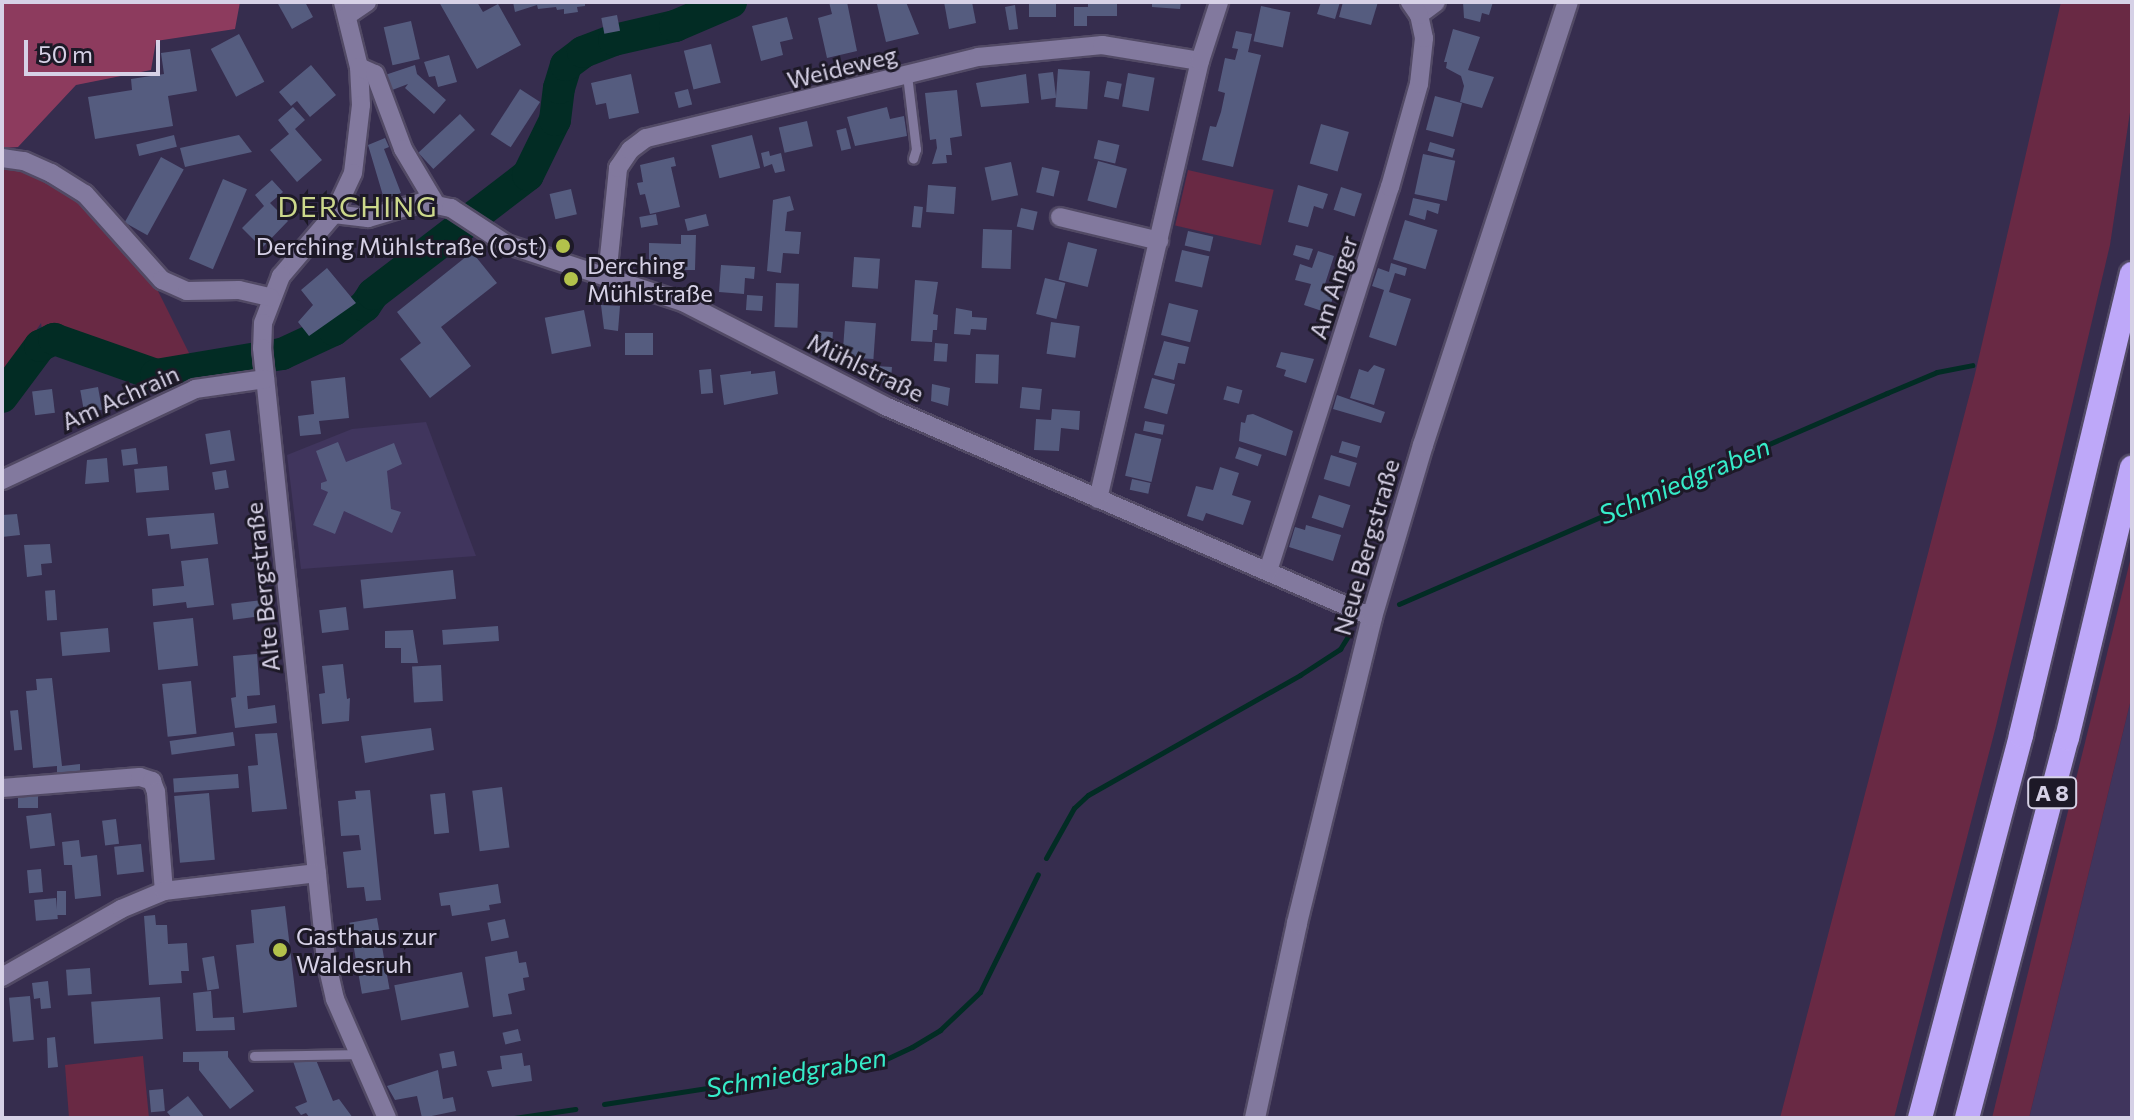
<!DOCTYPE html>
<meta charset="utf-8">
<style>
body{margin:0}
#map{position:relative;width:2134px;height:1120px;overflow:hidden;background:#362d4e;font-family:Commissioner,sans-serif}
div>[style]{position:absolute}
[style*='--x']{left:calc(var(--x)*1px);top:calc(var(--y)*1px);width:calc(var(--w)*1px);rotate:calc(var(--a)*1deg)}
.built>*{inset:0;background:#40355d}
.green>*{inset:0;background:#692944;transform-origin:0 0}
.forest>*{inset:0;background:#8d3b5e}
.stream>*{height:5px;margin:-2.5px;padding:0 2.5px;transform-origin:2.5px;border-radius:2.5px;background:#022c24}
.river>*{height:32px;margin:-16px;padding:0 16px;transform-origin:16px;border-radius:16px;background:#022c24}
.building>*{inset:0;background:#555c7f;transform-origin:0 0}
.roads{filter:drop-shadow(2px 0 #524a65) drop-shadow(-2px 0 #524a65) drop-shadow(0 2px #524a65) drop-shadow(0 -2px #524a65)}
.service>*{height:9px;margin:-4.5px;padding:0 4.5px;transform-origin:4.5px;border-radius:4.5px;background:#82799e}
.minor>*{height:18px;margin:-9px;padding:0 9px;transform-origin:9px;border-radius:9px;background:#82799e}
.secondary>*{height:20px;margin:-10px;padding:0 10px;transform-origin:10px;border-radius:10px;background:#82799e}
.motorway>*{height:24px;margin:-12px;padding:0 12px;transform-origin:12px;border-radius:12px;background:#bea8f9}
.dots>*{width:22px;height:22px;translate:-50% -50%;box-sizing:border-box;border:4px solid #1d1927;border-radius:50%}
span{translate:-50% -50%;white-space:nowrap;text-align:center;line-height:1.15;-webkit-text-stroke:6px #1d1927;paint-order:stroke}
.shield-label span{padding:2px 6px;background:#1d1927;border:2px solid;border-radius:6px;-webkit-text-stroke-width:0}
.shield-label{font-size:22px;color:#d6d1e6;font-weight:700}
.street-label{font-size:24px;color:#d6d1e6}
.poi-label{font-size:24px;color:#d6d1e6}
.right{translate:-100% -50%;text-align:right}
.left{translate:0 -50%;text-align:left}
.water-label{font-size:26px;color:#36ecc9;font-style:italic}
.quarter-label{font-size:28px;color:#ccd88b;letter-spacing:2px}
.frame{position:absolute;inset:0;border:4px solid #d6d1e6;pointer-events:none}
.scale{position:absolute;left:24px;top:40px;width:136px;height:36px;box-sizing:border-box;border:4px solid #d6d1e6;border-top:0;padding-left:10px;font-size:24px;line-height:28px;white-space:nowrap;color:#d6d1e6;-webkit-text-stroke:6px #1d1927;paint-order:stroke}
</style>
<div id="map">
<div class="built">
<i style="clip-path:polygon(426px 422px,476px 556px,301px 569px,287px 455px,352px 429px)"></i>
<i style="clip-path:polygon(2132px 695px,2132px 1118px,2029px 1118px)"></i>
</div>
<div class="green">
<i style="clip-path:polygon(2061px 2px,2132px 2px,2132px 99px,2110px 245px,1996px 726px,1894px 1118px,1780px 1118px,1975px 374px)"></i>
<i style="clip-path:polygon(2px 166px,20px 166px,80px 203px,154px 283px,201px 377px,154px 382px,64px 352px,46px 356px,41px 323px,2px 382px)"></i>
<i style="left:1188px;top:170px;width:88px;height:57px;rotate:13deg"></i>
<i style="clip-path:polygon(2132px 553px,2132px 695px,2029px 1118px,1992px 1118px)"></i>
<i style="clip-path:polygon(143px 1056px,149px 1118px,69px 1118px,65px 1065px)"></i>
</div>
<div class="forest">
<i style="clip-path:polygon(2px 2px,240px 2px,235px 29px,156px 41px,151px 70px,76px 85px,18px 147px,2px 148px)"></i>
</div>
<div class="stream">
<i style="--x:1399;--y:604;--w:532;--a:-23.38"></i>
<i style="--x:1887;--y:393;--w:54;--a:-22.8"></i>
<i style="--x:1937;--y:372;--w:36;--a:-11"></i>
<i style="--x:1046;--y:858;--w:57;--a:-60.8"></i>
<i style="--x:1074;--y:808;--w:19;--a:-43"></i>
<i style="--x:1088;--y:795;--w:244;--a:-29.5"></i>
<i style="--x:1300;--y:675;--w:48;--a:-33"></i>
<i style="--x:1340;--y:649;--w:15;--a:-58"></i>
<i style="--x:604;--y:1104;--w:281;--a:-8.8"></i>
<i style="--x:882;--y:1061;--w:33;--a:-25"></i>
<i style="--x:912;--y:1047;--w:33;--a:-31"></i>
<i style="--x:940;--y:1030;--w:55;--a:-43.5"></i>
<i style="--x:980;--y:992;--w:131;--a:-63.8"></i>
<i style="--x:514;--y:1118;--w:62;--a:-8.4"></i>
</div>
<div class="river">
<i style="--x:2;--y:397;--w:64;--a:-53.3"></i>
<i style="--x:40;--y:346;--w:16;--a:-27"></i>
<i style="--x:54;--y:339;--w:108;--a:19.4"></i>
<i style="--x:156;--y:375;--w:128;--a:-9.5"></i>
<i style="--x:282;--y:354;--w:57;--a:-24.8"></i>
<i style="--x:334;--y:330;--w:39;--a:-38"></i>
<i style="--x:365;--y:306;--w:14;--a:-56"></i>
<i style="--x:373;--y:294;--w:195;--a:-37.5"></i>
<i style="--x:528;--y:175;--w:61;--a:-63.9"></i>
<i style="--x:555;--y:120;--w:32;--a:-83"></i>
<i style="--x:559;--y:88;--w:24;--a:-73"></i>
<i style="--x:566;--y:65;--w:21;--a:-37"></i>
<i style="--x:583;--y:52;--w:33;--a:-21"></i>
<i style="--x:614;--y:40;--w:63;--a:-12.9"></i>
<i style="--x:675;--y:26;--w:61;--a:-23.2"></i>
</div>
<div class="building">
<i style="clip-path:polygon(277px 2px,305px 2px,313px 17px,292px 29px)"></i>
<i style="clip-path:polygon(439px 2px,477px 2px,483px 12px,498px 4px,521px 45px,477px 69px)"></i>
<i style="clip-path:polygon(513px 2px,585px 2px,585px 6px,577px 7px,578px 12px,564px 14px,564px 9px,557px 10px,556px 7px,538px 9px,537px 5px,515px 12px)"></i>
<i style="clip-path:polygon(829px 2px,847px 2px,857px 51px,827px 58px,818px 18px,832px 14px)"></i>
<i style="clip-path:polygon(886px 2px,906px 2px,919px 34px,886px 42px,877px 4px)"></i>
<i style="clip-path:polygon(944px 2px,972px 2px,976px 23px,949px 29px)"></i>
<i style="left:1029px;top:2px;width:27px;height:15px"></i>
<i style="clip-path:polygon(1088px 2px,1117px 2px,1117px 16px,1087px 16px,1087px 26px,1074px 26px,1074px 7px,1088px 7px)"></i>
<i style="clip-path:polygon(1152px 2px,1181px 2px,1180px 9px,1152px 7px)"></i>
<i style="clip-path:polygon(1321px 2px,1340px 2px,1335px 19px,1317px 14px)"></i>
<i style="clip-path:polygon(1343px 2px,1378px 2px,1371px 25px,1339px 17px)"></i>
<i style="clip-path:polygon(1463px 2px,1493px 2px,1489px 15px,1482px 13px,1480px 22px,1464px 18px)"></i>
<i style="clip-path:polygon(1015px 5px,1018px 29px,1009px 30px,1005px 7px)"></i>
<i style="left:1261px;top:6px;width:30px;height:36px;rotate:12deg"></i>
<i style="left:617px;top:15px;width:16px;height:16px;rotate:79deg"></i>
<i style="clip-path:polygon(787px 17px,793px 39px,780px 42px,783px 55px,761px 61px,752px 26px)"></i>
<i style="left:411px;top:21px;width:39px;height:28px;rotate:77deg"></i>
<i style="clip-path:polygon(1453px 29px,1480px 37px,1468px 70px,1494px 77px,1482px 108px,1460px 102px,1464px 86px,1461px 76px,1446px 68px,1447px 62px,1444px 62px)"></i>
<i style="clip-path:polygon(1236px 31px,1252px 34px,1248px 52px,1261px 55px,1233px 167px,1202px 160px,1210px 126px,1216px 127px,1221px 112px,1225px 93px,1218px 91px,1225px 58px,1235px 60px,1238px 49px,1232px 48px)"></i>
<i style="left:239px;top:34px;width:54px;height:32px;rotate:62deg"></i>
<i style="left:711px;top:44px;width:40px;height:28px;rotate:76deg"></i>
<i style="clip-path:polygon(190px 49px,197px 91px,168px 96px,173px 126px,95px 139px,88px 97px,132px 90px,131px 79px,164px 74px,161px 53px)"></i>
<i style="clip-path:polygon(449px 55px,457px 82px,438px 87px,435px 76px,429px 77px,424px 62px)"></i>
<i style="clip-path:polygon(311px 65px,336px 95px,310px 117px,297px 101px,291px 106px,279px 92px)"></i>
<i style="clip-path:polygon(415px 65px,417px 74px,446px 100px,434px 114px,405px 88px,408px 84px,387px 92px,382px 76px)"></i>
<i style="left:1058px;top:69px;width:32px;height:38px;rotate:4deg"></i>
<i style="left:1053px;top:72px;width:26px;height:15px;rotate:83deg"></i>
<i style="left:1128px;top:73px;width:27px;height:34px;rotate:10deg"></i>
<i style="clip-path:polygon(631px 74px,639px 113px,609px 119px,606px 103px,596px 105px,591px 83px)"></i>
<i style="clip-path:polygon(1026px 74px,1029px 103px,981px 107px,976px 83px)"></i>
<i style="left:1107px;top:81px;width:15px;height:16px;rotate:11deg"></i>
<i style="left:520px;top:89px;width:24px;height:54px;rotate:33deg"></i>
<i style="left:688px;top:89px;width:16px;height:14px;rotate:75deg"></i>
<i style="clip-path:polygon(957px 90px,962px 136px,950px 138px,952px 155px,946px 155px,947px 163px,932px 164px,937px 148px,936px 139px,930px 140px,925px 93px)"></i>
<i style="left:1435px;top:96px;width:28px;height:35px;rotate:15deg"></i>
<i style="clip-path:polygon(293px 107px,305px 120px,295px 129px,322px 160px,297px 182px,270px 150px,289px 134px,278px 120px)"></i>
<i style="clip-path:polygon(887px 107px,890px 119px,904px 116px,907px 136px,855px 146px,847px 117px)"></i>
<i style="left:460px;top:114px;width:22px;height:57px;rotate:47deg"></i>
<i style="left:807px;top:121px;width:26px;height:29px;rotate:77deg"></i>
<i style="left:1321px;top:124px;width:29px;height:41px;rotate:16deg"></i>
<i style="left:846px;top:128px;width:21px;height:10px;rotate:76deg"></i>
<i style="left:174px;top:135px;width:12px;height:39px;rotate:76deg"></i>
<i style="clip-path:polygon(239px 135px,252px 152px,185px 167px,180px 148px)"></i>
<i style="left:752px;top:135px;width:34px;height:42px;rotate:76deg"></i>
<i style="clip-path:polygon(385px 138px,389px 147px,384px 149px,401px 193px,384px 199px,368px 145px)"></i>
<i style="left:1098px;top:140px;width:22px;height:19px;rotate:13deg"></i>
<i style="left:1430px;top:142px;width:26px;height:9px;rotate:16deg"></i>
<i style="clip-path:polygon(769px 151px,770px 156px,781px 153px,785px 171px,775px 173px,772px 164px,764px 167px,761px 153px)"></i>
<i style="left:1423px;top:154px;width:33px;height:41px;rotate:12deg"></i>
<i style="left:161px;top:157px;width:26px;height:75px;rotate:29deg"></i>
<i style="clip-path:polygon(674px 157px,676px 166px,671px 167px,680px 207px,650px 214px,645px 194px,640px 195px,637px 183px,643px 182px,640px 165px)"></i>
<i style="left:1098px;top:161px;width:30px;height:41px;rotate:15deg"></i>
<i style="left:1011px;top:162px;width:34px;height:27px;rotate:78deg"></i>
<i style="left:1042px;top:167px;width:18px;height:26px;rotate:13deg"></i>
<i style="left:223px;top:179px;width:26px;height:87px;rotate:23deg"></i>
<i style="clip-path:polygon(272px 180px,283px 192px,270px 203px,288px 221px,262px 248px,242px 228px,264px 206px,255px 195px)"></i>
<i style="left:928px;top:185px;width:28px;height:27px;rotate:4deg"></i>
<i style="clip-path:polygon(1298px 185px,1328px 194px,1323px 209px,1314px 206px,1308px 227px,1288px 222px)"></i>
<i style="left:1341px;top:187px;width:22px;height:24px;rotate:18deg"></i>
<i style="left:571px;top:189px;width:26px;height:22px;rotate:77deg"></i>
<i style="clip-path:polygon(790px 196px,794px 210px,787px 212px,785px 231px,801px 232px,799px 254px,783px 253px,781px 273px,767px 271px,773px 200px)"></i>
<i style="clip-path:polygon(1413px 198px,1440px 204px,1438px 214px,1427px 210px,1425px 220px,1409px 215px)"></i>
<i style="left:914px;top:206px;width:9px;height:21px;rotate:6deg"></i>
<i style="left:1021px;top:208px;width:17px;height:19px;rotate:13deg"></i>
<i style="left:656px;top:214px;width:11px;height:17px;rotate:80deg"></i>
<i style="left:706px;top:214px;width:12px;height:22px;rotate:76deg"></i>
<i style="left:1405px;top:220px;width:34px;height:41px;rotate:17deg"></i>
<i style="left:983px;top:229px;width:29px;height:39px;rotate:2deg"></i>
<i style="left:1188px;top:231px;width:26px;height:15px;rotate:13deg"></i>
<i style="clip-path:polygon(681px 235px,696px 235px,695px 270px,672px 270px,672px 266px,665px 266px,665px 261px,649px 261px,649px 243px,681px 244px)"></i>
<i style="left:1068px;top:242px;width:30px;height:39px;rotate:14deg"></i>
<i style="clip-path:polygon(1296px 245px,1313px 249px,1309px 260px,1293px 255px)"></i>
<i style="left:1182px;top:250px;width:28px;height:32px;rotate:13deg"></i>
<i style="clip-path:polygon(1318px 251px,1334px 256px,1324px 287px,1335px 291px,1328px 313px,1304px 305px,1311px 284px,1295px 280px,1300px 264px,1312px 268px)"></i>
<i style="clip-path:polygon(472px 252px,497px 283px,441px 327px,471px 366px,430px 398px,400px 359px,421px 343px,397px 312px)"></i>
<i style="left:854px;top:257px;width:26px;height:30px;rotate:4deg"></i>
<i style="clip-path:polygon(1391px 263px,1407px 268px,1405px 276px,1395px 273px,1389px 292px,1411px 299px,1396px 346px,1369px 337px,1384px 290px,1372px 286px,1378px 268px,1389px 272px)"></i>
<i style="clip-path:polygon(721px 265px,755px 267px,754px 279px,745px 278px,744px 294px,719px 292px)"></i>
<i style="clip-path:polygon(327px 268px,356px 303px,309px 336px,298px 322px,313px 305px,301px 290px)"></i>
<i style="left:1045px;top:278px;width:21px;height:37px;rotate:14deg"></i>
<i style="clip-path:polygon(915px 280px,938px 282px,933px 314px,938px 315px,937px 330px,933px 330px,932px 342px,911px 341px)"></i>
<i style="left:776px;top:283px;width:23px;height:44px;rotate:2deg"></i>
<i style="left:747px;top:295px;width:16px;height:15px;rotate:4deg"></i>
<i style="left:1169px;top:303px;width:30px;height:33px;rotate:14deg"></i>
<i style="clip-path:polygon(601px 305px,620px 306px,618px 331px,604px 329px)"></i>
<i style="clip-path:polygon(956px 308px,972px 311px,972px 317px,987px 318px,986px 330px,971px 329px,970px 335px,954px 334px)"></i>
<i style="left:584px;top:310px;width:37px;height:40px;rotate:79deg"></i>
<i style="left:845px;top:321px;width:31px;height:36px;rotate:4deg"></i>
<i style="left:1051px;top:322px;width:29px;height:32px;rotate:8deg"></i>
<i style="left:817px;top:331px;width:16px;height:15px;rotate:4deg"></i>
<i style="left:653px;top:333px;width:22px;height:28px;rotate:90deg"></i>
<i style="clip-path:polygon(1164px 341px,1189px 347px,1185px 364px,1178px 363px,1174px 380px,1154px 375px)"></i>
<i style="left:935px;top:343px;width:13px;height:18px;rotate:4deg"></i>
<i style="clip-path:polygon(1281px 352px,1314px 359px,1306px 383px,1284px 376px,1286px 370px,1276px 367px)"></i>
<i style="left:976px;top:354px;width:23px;height:29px;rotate:2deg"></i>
<i style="clip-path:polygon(1374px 365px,1385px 369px,1374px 405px,1350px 398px,1359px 369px,1368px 372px)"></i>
<i style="left:876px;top:366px;width:16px;height:16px;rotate:4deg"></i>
<i style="left:711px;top:369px;width:24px;height:12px;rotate:85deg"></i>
<i style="clip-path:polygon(751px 371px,751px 374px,775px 371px,778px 394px,724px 405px,720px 375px)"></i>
<i style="clip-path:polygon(345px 377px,349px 418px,319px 421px,321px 434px,300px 436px,298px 416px,314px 414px,311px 381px)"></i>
<i style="left:1152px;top:378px;width:24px;height:31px;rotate:15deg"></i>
<i style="clip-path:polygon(932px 384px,950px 388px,948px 406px,931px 401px)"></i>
<i style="left:1227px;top:386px;width:16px;height:14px;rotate:15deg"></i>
<i style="left:98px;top:387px;width:23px;height:18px;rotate:80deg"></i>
<i style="left:1022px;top:387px;width:20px;height:21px;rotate:6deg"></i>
<i style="left:52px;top:389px;width:24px;height:20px;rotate:83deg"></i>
<i style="clip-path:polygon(1337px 395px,1385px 412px,1381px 423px,1333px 409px)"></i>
<i style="clip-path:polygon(1052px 409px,1080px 411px,1079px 430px,1061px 428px,1059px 451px,1034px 450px,1036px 419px,1051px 420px)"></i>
<i style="clip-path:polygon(1253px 414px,1293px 431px,1286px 456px,1239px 441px,1241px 422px,1245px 423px,1247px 415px)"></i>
<i style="left:1145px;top:421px;width:20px;height:10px;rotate:11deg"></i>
<i style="left:230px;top:430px;width:31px;height:25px;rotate:81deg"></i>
<i style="left:1135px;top:433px;width:27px;height:44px;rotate:13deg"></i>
<i style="left:1342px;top:441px;width:19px;height:12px;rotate:16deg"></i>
<i style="clip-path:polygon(338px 442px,346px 462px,394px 443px,402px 464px,387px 471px,391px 509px,401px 512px,392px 533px,344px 511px,335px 534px,313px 525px,328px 492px,321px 489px,321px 483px,327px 481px,316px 451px)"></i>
<i style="left:1239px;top:447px;width:24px;height:12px;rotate:19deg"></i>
<i style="left:136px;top:448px;width:16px;height:15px;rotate:83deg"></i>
<i style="left:1331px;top:455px;width:27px;height:25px;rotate:17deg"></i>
<i style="clip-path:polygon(107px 458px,109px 482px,85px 484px,87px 460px)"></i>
<i style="left:167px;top:466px;width:24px;height:33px;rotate:85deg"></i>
<i style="clip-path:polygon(1220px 467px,1239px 473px,1232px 495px,1251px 501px,1243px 525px,1206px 513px,1203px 521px,1187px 516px,1196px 486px,1213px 490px)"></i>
<i style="left:226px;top:470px;width:18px;height:14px;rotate:81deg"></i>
<i style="left:1132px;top:479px;width:19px;height:11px;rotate:12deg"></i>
<i style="left:1319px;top:495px;width:33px;height:24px;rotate:18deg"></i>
<i style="clip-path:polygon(214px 513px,218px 544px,171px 549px,169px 534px,148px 536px,146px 518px)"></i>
<i style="clip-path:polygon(17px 514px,20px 535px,2px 537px,2px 515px)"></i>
<i style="clip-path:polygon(1306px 525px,1341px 535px,1333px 561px,1289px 547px,1295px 527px,1305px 530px)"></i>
<i style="clip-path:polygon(50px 544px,52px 563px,41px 564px,42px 575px,27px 577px,24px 545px)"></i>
<i style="clip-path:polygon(208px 558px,214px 605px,187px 608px,186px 602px,153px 606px,152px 589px,184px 586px,181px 561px)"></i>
<i style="left:453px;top:570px;width:29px;height:93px;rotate:84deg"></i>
<i style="left:55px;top:590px;width:30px;height:10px;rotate:86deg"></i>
<i style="left:262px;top:600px;width:16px;height:31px;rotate:83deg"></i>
<i style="left:346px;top:607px;width:23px;height:27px;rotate:83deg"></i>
<i style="left:193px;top:618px;width:48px;height:40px;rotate:84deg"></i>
<i style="left:498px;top:626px;width:15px;height:56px;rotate:86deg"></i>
<i style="left:108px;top:628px;width:24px;height:48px;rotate:85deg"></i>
<i style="clip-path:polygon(413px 630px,418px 663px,401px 663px,401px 648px,385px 648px,385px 631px)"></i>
<i style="clip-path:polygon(257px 654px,260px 695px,247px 696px,248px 709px,275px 705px,277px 723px,235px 728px,231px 698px,236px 697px,233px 656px)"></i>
<i style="clip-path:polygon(343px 664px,347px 699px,350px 698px,349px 721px,322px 724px,319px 694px,325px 693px,322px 666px)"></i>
<i style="left:441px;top:665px;width:36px;height:29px;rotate:87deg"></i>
<i style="clip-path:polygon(52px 678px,62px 766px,80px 764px,80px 773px,57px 776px,57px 766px,33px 768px,26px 691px,37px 690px,36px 679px)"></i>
<i style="left:191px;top:681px;width:53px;height:29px;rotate:84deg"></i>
<i style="left:18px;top:710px;width:40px;height:8px;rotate:84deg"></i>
<i style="clip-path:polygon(431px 728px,434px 750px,365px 763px,361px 736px)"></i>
<i style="left:233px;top:732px;width:14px;height:64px;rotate:82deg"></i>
<i style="clip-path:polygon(277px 733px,287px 809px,252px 812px,248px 766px,258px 765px,255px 734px)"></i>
<i style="left:238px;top:774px;width:14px;height:65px;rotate:86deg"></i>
<i style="left:502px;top:787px;width:61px;height:30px;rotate:83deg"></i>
<i style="clip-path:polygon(370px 790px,381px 900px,366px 901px,364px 887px,347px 888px,343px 852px,361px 850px,359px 835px,341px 836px,338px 801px,356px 799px,355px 791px)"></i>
<i style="left:209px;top:793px;width:67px;height:35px;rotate:85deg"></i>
<i style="left:445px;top:793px;width:40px;height:15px;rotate:84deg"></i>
<i style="left:38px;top:795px;width:13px;height:20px;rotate:90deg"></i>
<i style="left:51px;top:813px;width:33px;height:25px;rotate:83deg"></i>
<i style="left:116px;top:819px;width:25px;height:14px;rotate:83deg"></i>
<i style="clip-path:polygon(79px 840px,81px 857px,97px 855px,101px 896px,75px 899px,72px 865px,64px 865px,62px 842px)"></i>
<i style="left:141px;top:844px;width:28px;height:27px;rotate:84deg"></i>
<i style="left:41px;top:869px;width:23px;height:14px;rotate:85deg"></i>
<i style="clip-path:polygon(498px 884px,501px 903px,489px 905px,490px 910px,452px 916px,450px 905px,441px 906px,439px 893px)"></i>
<i style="left:57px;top:891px;width:9px;height:24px"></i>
<i style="left:56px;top:898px;width:21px;height:22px;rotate:85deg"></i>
<i style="clip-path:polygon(285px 906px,297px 1007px,243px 1013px,236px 945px,254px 943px,251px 910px)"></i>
<i style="clip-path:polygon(155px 915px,156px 925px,167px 925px,168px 944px,187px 943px,189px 971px,181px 971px,182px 983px,149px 985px,144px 916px)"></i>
<i style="left:377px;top:918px;width:72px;height:28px;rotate:80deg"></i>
<i style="left:505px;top:919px;width:19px;height:18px;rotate:78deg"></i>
<i style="clip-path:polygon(517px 951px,519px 963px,526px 962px,529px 977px,523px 978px,525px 990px,508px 994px,512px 1014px,493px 1017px,485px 957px)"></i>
<i style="left:214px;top:956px;width:33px;height:12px;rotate:81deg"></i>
<i style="left:90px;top:968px;width:26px;height:24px;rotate:86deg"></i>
<i style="left:462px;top:972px;width:36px;height:69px;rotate:79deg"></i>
<i style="clip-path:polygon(48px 981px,51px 1008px,41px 1009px,40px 998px,34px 999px,32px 983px)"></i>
<i style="clip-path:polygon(211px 991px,213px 1018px,234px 1017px,235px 1030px,196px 1031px,193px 993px)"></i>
<i style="left:30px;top:996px;width:44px;height:21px;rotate:85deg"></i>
<i style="left:160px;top:997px;width:42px;height:69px;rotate:86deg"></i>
<i style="left:518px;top:1029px;width:12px;height:16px;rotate:76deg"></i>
<i style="clip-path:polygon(55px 1037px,58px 1067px,48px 1068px,47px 1038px)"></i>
<i style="clip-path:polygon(228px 1051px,228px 1057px,254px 1091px,230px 1109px,199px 1070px,199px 1062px,183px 1062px,183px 1052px)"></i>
<i style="left:454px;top:1051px;width:15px;height:15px;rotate:79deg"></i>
<i style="clip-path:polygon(522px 1053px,524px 1066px,530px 1065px,532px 1081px,492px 1087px,487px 1071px,502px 1069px,500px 1056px)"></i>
<i style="clip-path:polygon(316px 1060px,333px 1101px,339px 1099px,353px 1118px,310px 1118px,306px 1113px,301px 1115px,295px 1107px,307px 1102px,293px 1061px)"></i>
<i style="clip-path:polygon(438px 1070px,443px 1099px,453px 1097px,456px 1111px,422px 1118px,417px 1096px,395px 1100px,387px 1086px)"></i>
<i style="left:163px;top:1089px;width:22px;height:14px;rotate:85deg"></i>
<i style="clip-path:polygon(188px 1096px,205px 1118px,172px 1118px,167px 1112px)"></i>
</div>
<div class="roads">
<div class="service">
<i style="--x:907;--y:75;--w:75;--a:83.1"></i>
<i style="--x:916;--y:149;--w:10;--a:107"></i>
<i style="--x:254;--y:1056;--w:104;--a:-1.1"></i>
</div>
<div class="minor">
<i style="--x:343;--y:2;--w:67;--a:76.2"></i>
<i style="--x:359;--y:67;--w:38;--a:87"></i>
<i style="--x:361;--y:105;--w:68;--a:96.7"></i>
<i style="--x:353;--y:173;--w:45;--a:114.9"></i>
<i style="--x:334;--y:214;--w:82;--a:130.5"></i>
<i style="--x:281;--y:276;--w:50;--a:111"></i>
<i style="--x:263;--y:323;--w:25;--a:92"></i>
<i style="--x:262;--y:348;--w:615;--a:84.03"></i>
<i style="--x:326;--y:960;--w:40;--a:77"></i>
<i style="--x:335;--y:999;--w:130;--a:66.4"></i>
<i style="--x:348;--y:15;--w:23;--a:-34"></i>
<i style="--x:1419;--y:15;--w:21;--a:-37"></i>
<i style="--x:359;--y:67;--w:17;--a:24"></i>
<i style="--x:375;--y:74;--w:80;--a:69.5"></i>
<i style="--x:403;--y:149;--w:63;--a:59.3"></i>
<i style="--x:2;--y:158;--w:22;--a:8"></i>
<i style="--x:24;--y:161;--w:30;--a:24"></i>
<i style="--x:51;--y:173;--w:40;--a:32"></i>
<i style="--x:85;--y:194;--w:115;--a:48.2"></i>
<i style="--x:162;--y:280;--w:27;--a:24"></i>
<i style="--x:187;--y:291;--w:52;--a:-1.1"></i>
<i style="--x:239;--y:290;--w:32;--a:13"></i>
<i style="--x:334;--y:214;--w:34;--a:7"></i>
<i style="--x:368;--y:218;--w:56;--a:-16.5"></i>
<i style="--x:422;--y:202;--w:30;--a:12"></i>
<i style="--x:451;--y:208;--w:66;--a:33.2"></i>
<i style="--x:506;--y:244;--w:188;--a:18.2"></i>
<i style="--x:685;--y:303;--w:225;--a:27.2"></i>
<i style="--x:885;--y:406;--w:531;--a:23.43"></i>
<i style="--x:1060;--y:217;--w:102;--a:13.6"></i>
<i style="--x:607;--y:277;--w:110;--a:-84.2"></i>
<i style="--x:618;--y:168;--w:22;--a:-56"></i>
<i style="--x:630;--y:150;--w:20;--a:-37"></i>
<i style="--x:646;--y:138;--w:342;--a:-13.7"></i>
<i style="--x:978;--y:57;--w:125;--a:-5.5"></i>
<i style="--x:1102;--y:45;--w:99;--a:9.3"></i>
<i style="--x:2;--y:480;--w:213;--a:-25.2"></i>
<i style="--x:195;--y:389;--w:71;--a:-8.1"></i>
<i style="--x:1098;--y:499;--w:450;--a:-76.9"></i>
<i style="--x:1200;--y:61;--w:62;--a:-72.1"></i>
<i style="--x:1268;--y:571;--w:403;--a:-72.4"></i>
<i style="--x:1390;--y:187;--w:107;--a:-74.3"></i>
<i style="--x:1419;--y:84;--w:46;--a:-83.8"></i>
<i style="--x:1424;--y:38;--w:24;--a:-102"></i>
<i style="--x:1419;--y:15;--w:16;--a:-125"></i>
<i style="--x:2;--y:788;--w:138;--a:-4.6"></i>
<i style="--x:140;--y:777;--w:13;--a:18"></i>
<i style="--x:152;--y:781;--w:12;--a:70"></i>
<i style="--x:156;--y:792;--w:99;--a:85.4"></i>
<i style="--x:2;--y:977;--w:137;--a:-29.7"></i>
<i style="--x:121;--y:909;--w:47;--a:-22.7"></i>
<i style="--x:164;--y:891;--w:154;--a:-6.7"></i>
</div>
<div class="secondary">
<i style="--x:1255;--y:1118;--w:199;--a:-77.8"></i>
<i style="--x:1297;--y:923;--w:315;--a:-76.2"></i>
<i style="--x:1372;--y:617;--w:179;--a:-73.5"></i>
<i style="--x:1423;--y:445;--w:466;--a:-71.9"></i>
</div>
<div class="motorway">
<i style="--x:1920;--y:1118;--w:396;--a:-75.2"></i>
<i style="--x:2021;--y:735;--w:474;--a:-76.5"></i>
<i style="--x:1967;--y:1118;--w:393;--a:-75.3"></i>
<i style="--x:2067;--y:738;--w:278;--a:-76.5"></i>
</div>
</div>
<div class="dots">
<i style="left:563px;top:246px;background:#b3c24b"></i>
<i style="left:571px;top:279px;background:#b3c24b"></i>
<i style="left:280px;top:950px;background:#b3c24b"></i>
</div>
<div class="shield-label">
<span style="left:2052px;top:793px">A 8</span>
</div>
<div class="street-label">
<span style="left:842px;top:67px;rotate:-14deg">Weideweg</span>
<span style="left:1333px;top:287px;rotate:-72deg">Am Anger</span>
<span style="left:866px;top:367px;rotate:26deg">Mühlstraße</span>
<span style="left:120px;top:397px;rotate:-24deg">Am Achrain</span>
<span style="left:1366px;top:547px;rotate:-74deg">Neue Bergstraße</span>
<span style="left:262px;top:587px;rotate:-96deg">Alte Bergstraße</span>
</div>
<div class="poi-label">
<span class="right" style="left:547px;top:246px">Derching Mühlstraße (Ost)</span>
<span class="left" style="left:587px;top:279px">Derching<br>Mühlstraße</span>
<span class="left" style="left:296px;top:950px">Gasthaus zur<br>Waldesruh</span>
</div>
<div class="water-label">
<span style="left:1684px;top:480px;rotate:-23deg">Schmiedgraben</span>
<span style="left:796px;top:1072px;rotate:-10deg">Schmiedgraben</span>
</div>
<div class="quarter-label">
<span style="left:358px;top:206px">DERCHING</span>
</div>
<div class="frame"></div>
<div class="scale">50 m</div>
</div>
